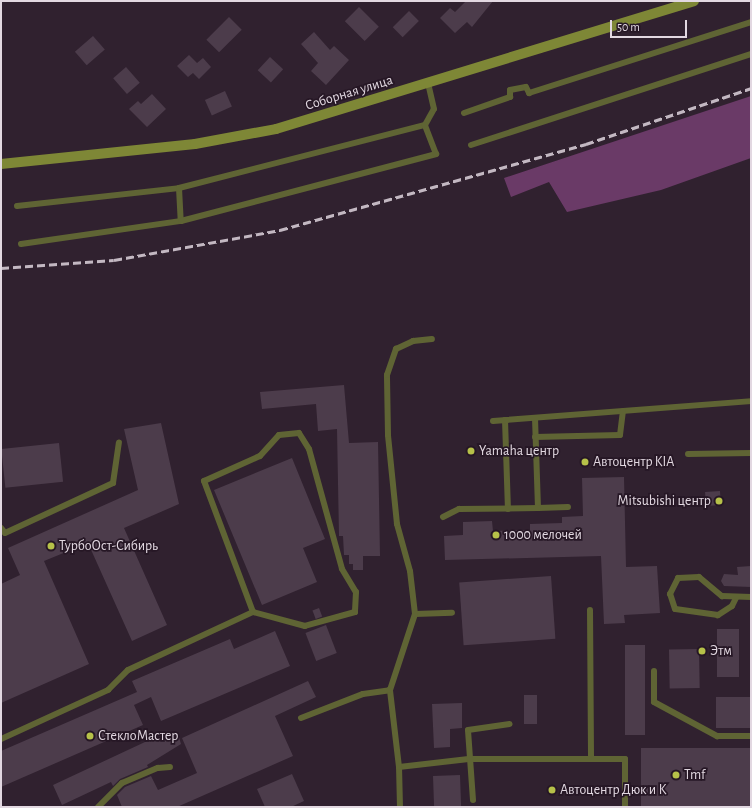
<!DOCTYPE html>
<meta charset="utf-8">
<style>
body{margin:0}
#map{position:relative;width:752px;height:808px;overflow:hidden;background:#30212f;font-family:"Alegreya Sans",sans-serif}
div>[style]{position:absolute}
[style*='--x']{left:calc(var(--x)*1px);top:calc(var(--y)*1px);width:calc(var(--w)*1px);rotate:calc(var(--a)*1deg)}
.forest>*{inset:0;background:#6a3a67}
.building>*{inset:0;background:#4c3c4b;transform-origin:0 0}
.lane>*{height:6px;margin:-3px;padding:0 3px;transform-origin:3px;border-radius:3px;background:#5f6434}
.secondary>*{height:10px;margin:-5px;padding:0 5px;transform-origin:5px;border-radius:5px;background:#7e8736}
.rail>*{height:3px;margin-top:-1.5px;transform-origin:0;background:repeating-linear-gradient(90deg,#c3b8c2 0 8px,transparent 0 12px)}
.dots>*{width:11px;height:11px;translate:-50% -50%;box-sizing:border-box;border:2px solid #261725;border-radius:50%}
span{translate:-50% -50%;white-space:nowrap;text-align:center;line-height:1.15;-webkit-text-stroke:3.5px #261725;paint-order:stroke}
.street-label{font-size:14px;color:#e2d8e1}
.poi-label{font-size:14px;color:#e2d8e1}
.left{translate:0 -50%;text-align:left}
.right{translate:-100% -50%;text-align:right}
.frame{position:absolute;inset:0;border:2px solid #e2d8e1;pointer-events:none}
.scale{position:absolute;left:610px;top:20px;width:77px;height:18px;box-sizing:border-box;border:2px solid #e2d8e1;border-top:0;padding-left:5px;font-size:12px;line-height:14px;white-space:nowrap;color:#e2d8e1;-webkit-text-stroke:3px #261725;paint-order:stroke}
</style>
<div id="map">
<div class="forest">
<i style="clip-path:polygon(751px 96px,751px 158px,661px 190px,567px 212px,549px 182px,511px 197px,504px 178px)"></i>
</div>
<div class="building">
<i style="clip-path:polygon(466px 1px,493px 1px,472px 27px,467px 22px,455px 33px,440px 18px,450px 8px,455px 12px)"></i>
<i style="left:359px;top:7px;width:28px;height:20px;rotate:45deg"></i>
<i style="left:409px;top:11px;width:14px;height:23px;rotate:45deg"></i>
<i style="left:229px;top:17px;width:18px;height:32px;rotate:45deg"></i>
<i style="clip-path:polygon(314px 32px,330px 50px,334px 46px,349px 60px,326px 85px,311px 71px,318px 63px,301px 44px)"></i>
<i style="left:93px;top:36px;width:18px;height:24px;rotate:49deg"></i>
<i style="clip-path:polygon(189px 55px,197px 63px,203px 58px,211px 67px,199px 79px,193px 73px,188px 77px,177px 66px)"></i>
<i style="left:270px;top:57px;width:18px;height:18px;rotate:43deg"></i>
<i style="left:126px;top:67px;width:21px;height:17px;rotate:49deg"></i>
<i style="left:225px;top:91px;width:17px;height:22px;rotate:66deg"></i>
<i style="clip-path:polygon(152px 94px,166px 109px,147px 127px,129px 109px,138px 101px,141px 104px)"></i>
<i style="clip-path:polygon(344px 385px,349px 443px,378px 442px,380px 556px,363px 556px,363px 570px,353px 570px,353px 564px,349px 564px,349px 555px,344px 555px,343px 536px,339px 536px,337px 429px,318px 431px,316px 404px,262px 409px,260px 392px)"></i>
<i style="clip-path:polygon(161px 423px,179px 504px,124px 528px,167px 625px,132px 641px,88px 543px,44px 561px,89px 664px,1px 703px,1px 584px,20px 575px,8px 548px,138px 490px,124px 429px)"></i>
<i style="left:59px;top:443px;width:39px;height:58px;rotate:84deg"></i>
<i style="clip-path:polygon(292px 458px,325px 539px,303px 548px,317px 582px,262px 605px,214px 490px)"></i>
<i style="clip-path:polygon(624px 477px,626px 567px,657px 566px,660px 613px,624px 615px,625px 623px,604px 624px,601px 556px,445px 560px,444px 536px,463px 535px,463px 522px,492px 521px,493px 531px,530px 530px,530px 524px,562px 523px,562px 517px,583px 516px,582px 478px)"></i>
<i style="left:720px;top:491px;width:14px;height:15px;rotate:86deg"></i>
<i style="clip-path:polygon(751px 566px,751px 587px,724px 586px,721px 581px,724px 574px,738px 575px,737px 567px)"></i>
<i style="left:551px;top:576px;width:63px;height:92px;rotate:86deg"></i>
<i style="left:319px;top:608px;width:9px;height:7px;rotate:69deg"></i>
<i style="left:326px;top:625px;width:30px;height:22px;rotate:69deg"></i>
<i style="left:717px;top:629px;width:22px;height:48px"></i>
<i style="clip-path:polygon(275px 631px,290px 666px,161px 721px,151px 697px,134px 705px,143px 725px,1px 787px,1px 751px,137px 692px,132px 681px,230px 639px,234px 649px)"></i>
<i style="left:625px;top:645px;width:20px;height:90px"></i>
<i style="left:699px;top:649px;width:39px;height:30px;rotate:89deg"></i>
<i style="clip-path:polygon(308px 681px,316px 697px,275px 716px,293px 756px,177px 807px,122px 807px,117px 795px,125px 787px,151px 776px,158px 790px,197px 773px,182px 738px)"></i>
<i style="left:524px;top:695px;width:13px;height:29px"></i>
<i style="left:751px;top:697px;width:31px;height:35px;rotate:90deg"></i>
<i style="clip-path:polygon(462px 703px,462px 728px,450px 729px,450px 747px,434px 748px,432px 704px)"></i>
<i style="clip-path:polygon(178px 734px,181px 744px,147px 765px,148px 767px,120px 779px,113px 786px,111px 782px,62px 805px,53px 785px,145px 742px)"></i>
<i style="left:751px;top:748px;width:59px;height:110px;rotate:90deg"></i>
<i style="clip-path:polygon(292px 774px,304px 801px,291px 807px,265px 807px,257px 789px)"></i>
<i style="left:460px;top:775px;width:32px;height:27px;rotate:88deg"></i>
</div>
<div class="lane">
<i style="--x:464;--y:113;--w:49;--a:-19.2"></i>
<i style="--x:510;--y:97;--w:7;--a:-90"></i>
<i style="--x:510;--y:90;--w:16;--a:-11"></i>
<i style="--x:526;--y:87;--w:7;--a:63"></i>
<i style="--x:529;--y:93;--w:233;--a:-17.7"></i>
<i style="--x:471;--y:145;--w:294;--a:-18"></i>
<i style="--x:179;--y:188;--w:33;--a:87"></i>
<i style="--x:17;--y:206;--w:163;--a:-6.3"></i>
<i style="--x:179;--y:188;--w:254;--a:-14.4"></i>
<i style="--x:425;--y:125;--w:18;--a:-61"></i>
<i style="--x:434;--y:109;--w:26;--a:-103"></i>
<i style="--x:21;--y:244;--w:162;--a:-8.2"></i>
<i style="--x:181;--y:221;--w:264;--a:-14.7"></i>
<i style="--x:436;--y:154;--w:31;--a:-111"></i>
<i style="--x:535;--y:418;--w:90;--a:88.1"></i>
<i style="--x:538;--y:508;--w:30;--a:-2"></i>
<i style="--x:505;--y:420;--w:89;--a:88.1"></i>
<i style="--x:493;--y:421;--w:259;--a:-4.4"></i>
<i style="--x:535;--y:437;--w:85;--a:-1.3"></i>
<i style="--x:620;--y:435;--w:24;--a:-83"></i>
<i style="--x:688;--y:454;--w:63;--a:-0.9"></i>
<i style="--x:443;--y:517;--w:18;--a:-27"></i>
<i style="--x:459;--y:509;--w:79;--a:-0.7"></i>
<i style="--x:1;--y:528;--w:6;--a:51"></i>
<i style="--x:5;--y:533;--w:119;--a:-24.8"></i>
<i style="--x:113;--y:483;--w:41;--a:-81.7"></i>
<i style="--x:736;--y:598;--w:9;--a:117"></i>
<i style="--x:732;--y:606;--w:17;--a:147"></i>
<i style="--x:718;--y:615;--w:43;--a:-172.1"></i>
<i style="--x:675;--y:609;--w:16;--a:-108"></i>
<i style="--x:670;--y:594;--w:18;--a:-63"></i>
<i style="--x:678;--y:578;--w:21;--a:-3"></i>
<i style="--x:699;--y:577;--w:30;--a:40"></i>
<i style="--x:722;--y:596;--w:29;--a:2"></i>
<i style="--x:590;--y:610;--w:149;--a:89.6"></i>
<i style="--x:415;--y:614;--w:37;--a:-2"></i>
<i style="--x:654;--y:671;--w:31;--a:90"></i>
<i style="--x:654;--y:702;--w:72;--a:28.4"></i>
<i style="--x:717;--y:736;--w:34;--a:0"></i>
<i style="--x:301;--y:718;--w:66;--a:-21.2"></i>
<i style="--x:363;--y:694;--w:27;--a:-8"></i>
<i style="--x:1;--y:739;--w:118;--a:-24.6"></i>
<i style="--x:108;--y:690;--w:28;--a:-45"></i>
<i style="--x:128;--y:670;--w:138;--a:-24.9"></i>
<i style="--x:253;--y:612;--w:140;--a:-110.5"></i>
<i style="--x:204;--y:481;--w:61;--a:-24.1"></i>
<i style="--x:260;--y:456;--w:28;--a:-48"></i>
<i style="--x:279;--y:435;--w:20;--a:-6"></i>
<i style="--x:299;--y:433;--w:19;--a:58"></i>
<i style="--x:309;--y:449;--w:124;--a:74.6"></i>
<i style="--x:342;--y:569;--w:27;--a:59"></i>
<i style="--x:356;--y:592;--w:20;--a:93"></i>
<i style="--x:355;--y:612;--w:52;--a:164.4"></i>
<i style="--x:305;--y:626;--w:54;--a:-164.9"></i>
<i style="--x:399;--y:767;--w:70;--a:-6.5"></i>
<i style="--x:469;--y:759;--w:156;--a:0"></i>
<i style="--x:625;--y:759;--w:48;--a:90"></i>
<i style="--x:473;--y:800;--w:70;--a:-94.1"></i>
<i style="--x:468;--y:730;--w:42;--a:-8.1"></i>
<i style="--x:98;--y:807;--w:34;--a:-45"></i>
<i style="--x:122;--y:783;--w:39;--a:-23"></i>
<i style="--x:158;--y:768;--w:12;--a:-5"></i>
<i style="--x:400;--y:807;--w:40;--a:-91.4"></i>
<i style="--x:399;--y:767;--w:78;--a:-96.7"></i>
<i style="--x:390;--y:690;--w:80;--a:-71.8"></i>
<i style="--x:415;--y:614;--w:43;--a:-96.6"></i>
<i style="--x:410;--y:571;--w:49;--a:-105.5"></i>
<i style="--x:397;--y:524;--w:89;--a:-95.8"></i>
<i style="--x:388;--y:435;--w:60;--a:-91"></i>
<i style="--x:387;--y:375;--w:28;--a:-71"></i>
<i style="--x:396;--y:349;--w:19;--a:-25"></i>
<i style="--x:413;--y:341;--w:19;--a:-6"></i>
</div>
<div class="secondary">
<i style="--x:1;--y:164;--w:195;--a:-5.9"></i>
<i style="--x:195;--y:144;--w:82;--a:-10.5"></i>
<i style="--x:276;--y:129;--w:437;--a:-17"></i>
</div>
<div class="rail">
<i style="--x:1;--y:268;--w:113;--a:-4"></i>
<i style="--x:114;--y:260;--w:169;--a:-10.2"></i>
<i style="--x:280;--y:230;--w:318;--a:-15.7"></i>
<i style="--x:586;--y:144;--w:174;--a:-18.7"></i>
</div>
<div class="dots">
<i style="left:471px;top:451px;background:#b6c149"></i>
<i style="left:585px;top:462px;background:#b6c149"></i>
<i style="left:719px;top:501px;background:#b6c149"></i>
<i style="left:496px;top:535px;background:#b6c149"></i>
<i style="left:51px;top:546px;background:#b6c149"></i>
<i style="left:702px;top:651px;background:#b6c149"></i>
<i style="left:90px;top:736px;background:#b6c149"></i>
<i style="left:676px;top:775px;background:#b6c149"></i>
<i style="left:552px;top:790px;background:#b6c149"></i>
</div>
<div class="street-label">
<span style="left:349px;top:93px;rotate:-17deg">Соборная улица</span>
</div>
<div class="poi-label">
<span class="left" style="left:479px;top:451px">Yamaha центр</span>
<span class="left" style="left:593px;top:462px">Автоцентр KIA</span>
<span class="right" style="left:711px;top:501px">Mitsubishi центр</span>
<span class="left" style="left:504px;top:535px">1000 мелочей</span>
<span class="left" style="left:59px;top:546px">ТурбоОст-Сибирь</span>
<span class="left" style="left:710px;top:651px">Этм</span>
<span class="left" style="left:98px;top:736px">СтеклоМастер</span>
<span class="left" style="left:684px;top:775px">Tmf</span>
<span class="left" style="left:560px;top:790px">Автоцентр Дюк и К</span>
</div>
<div class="frame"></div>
<div class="scale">50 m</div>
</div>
